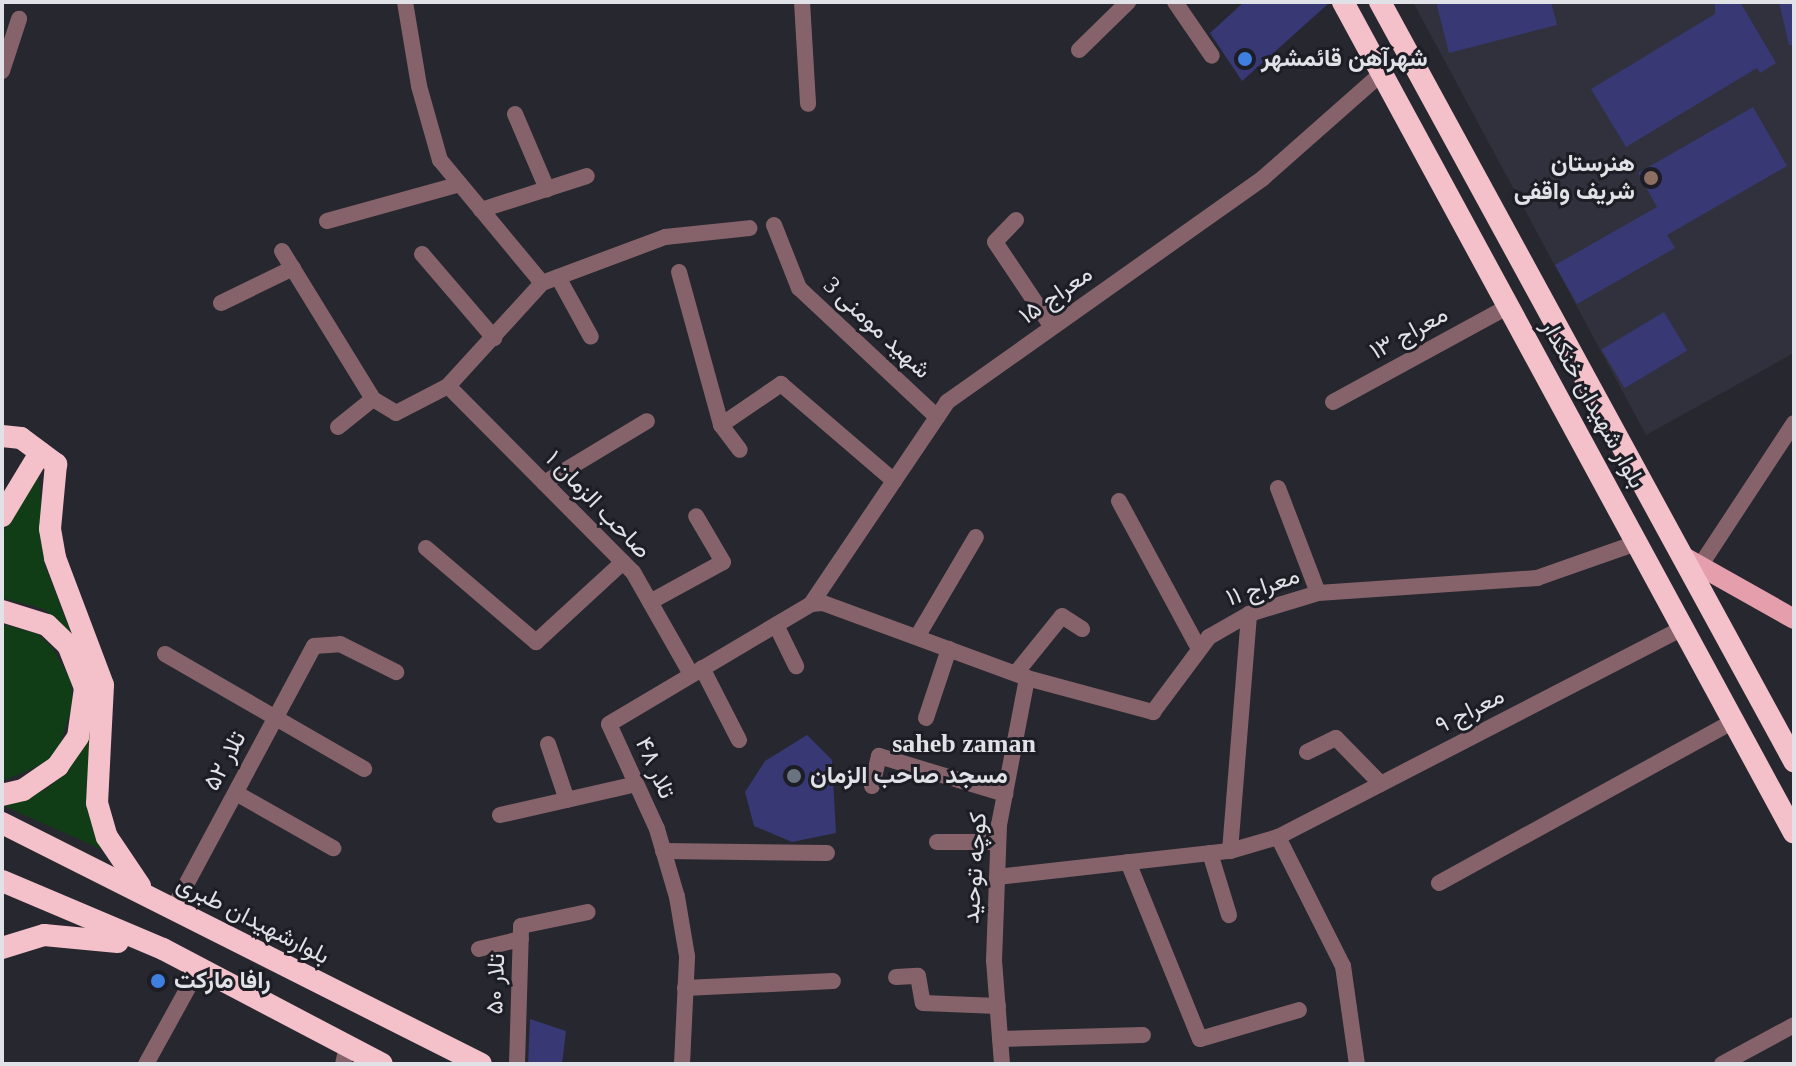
<!DOCTYPE html>
<meta charset="utf-8">
<style>
body{margin:0}
#map{position:relative;width:1796px;height:1066px;overflow:hidden;background:#27272f;font-family:"Times New Roman",Vazirmatn,serif}
div>[style]{position:absolute}
[style*='--x']{left:calc(var(--x)*1px);top:calc(var(--y)*1px);width:calc(var(--w)*1px);rotate:calc(var(--a)*1deg)}
.built>*{inset:0;background:#30313d}
.green>*{inset:0;background:#113d16}
.building>*{inset:0;background:#383875;transform-origin:0 0}
.minor>*{height:16px;margin:-8px;padding:0 8px;transform-origin:8px;border-radius:8px;background:#86636a}
.major>*{height:20px;margin:-10px;padding:0 10px;transform-origin:10px;border-radius:10px;background:#e49eac}
.highway>*{height:22px;margin:-11px;padding:0 11px;transform-origin:11px;border-radius:11px;background:#f4c0ca}
.dots>*{width:22px;height:22px;translate:-50% -50%;box-sizing:border-box;border:4px solid #1d1e25;border-radius:50%}
span{translate:-50% -50%;white-space:nowrap;text-align:center;line-height:1.15;-webkit-text-stroke:6px #1d1e25;paint-order:stroke}
.poi-label{font-size:24px;color:#e1e2e7;font-weight:700}
.left{translate:0 -50%;text-align:left}
.right{translate:-100% -50%;text-align:right}
.street-label{font-size:24px;color:#e1e2e7}
.neighbourhood-label{font-size:26px;color:#e1e2e7;font-weight:700}
.frame{position:absolute;inset:0;border:4px solid #e1e2e7;pointer-events:none}
</style>
<div id="map">
<div class="built">
<i style="clip-path:polygon(1413px 2px,1794px 2px,1794px 353px,1646px 435px)"></i>
</div>
<div class="green">
<i style="clip-path:polygon(39px 476px,44px 563px,71px 633px,44px 609px,2px 598px,2px 534px)"></i>
<i style="clip-path:polygon(2px 624px,38px 634px,52px 647px,71px 680px,73px 703px,59px 748px,44px 764px,2px 781px)"></i>
<i style="clip-path:polygon(94px 721px,103px 850px,2px 805px,45px 790px,60px 778px)"></i>
</div>
<div class="building">
<i style="clip-path:polygon(1244px 2px,1329px 2px,1329px 3px,1242px 81px,1210px 33px)"></i>
<i style="clip-path:polygon(1436px 2px,1551px 2px,1557px 25px,1449px 53px)"></i>
<i style="clip-path:polygon(1715px 2px,1740px 2px,1776px 63px,1760px 73px,1757px 68px,1626px 147px,1591px 89px,1715px 14px)"></i>
<i style="clip-path:polygon(1779px 2px,1794px 2px,1794px 45px,1789px 45px)"></i>
<i style="clip-path:polygon(1753px 107px,1787px 166px,1667px 235px,1675px 248px,1577px 304px,1555px 265px,1657px 207px,1638px 173px)"></i>
<i style="left:1664px;top:312px;width:45px;height:73px;rotate:59deg"></i>
<i style="clip-path:polygon(807px 735px,832px 760px,836px 833px,792px 842px,754px 826px,745px 792px,765px 761px)"></i>
<i style="clip-path:polygon(530px 1019px,566px 1031px,562px 1064px,528px 1064px)"></i>
</div>
<div class="minor">
<i style="--x:405;--y:2;--w:85;--a:80.5"></i>
<i style="--x:419;--y:86;--w:77;--a:74.2"></i>
<i style="--x:440;--y:160;--w:160;--a:50.3"></i>
<i style="--x:802;--y:2;--w:102;--a:86.6"></i>
<i style="--x:1175;--y:2;--w:65;--a:55.6"></i>
<i style="--x:1079;--y:50;--w:69;--a:-44.4"></i>
<i style="--x:2;--y:71;--w:55;--a:-71.9"></i>
<i style="--x:515;--y:114;--w:82;--a:66.9"></i>
<i style="--x:481;--y:210;--w:111;--a:-17.8"></i>
<i style="--x:1016;--y:220;--w:30;--a:134"></i>
<i style="--x:995;--y:242;--w:102;--a:56.2"></i>
<i style="--x:327;--y:221;--w:138;--a:-15.5"></i>
<i style="--x:774;--y:225;--w:68;--a:68.4"></i>
<i style="--x:799;--y:288;--w:189;--a:43.1"></i>
<i style="--x:282;--y:251;--w:174;--a:58.4"></i>
<i style="--x:373;--y:399;--w:27;--a:31"></i>
<i style="--x:396;--y:413;--w:59;--a:-27.4"></i>
<i style="--x:448;--y:386;--w:139;--a:-47.6"></i>
<i style="--x:542;--y:283;--w:131;--a:-20.5"></i>
<i style="--x:665;--y:237;--w:85;--a:-6"></i>
<i style="--x:422;--y:254;--w:111;--a:49.4"></i>
<i style="--x:679;--y:272;--w:159;--a:74.6"></i>
<i style="--x:721;--y:425;--w:73;--a:-34.3"></i>
<i style="--x:781;--y:384;--w:149;--a:40.6"></i>
<i style="--x:558;--y:277;--w:68;--a:61.2"></i>
<i style="--x:221;--y:303;--w:80;--a:-25.9"></i>
<i style="--x:448;--y:386;--w:262;--a:45.2"></i>
<i style="--x:633;--y:572;--w:117;--a:60.4"></i>
<i style="--x:1333;--y:402;--w:200;--a:-28.6"></i>
<i style="--x:721;--y:425;--w:31;--a:53"></i>
<i style="--x:338;--y:427;--w:45;--a:-38.7"></i>
<i style="--x:544;--y:483;--w:120;--a:-31"></i>
<i style="--x:1278;--y:488;--w:112;--a:69.1"></i>
<i style="--x:1119;--y:501;--w:168;--a:61.6"></i>
<i style="--x:426;--y:548;--w:145;--a:40.5"></i>
<i style="--x:536;--y:642;--w:118;--a:-42.6"></i>
<i style="--x:1700;--y:566;--w:171;--a:-56.7"></i>
<i style="--x:650;--y:602;--w:83;--a:-28.7"></i>
<i style="--x:723;--y:562;--w:53;--a:-120.4"></i>
<i style="--x:811;--y:604;--w:244;--a:-56"></i>
<i style="--x:947;--y:402;--w:387;--a:-35.3"></i>
<i style="--x:1263;--y:178;--w:159;--a:-41.4"></i>
<i style="--x:776;--y:625;--w:46;--a:64"></i>
<i style="--x:917;--y:637;--w:116;--a:-59.5"></i>
<i style="--x:165;--y:654;--w:230;--a:30"></i>
<i style="--x:702;--y:668;--w:81;--a:62.8"></i>
<i style="--x:1016;--y:673;--w:73;--a:-51.1"></i>
<i style="--x:1062;--y:616;--w:24;--a:33"></i>
<i style="--x:926;--y:718;--w:73;--a:-71.6"></i>
<i style="--x:548;--y:744;--w:59;--a:71.3"></i>
<i style="--x:1307;--y:752;--w:32;--a:-26"></i>
<i style="--x:1336;--y:738;--w:64;--a:45.6"></i>
<i style="--x:872;--y:786;--w:31;--a:-77"></i>
<i style="--x:879;--y:756;--w:132;--a:16.8"></i>
<i style="--x:236;--y:793;--w:112;--a:29.6"></i>
<i style="--x:500;--y:815;--w:139;--a:-12.8"></i>
<i style="--x:1278;--y:837;--w:457;--a:-27.3"></i>
<i style="--x:937;--y:842;--w:61;--a:0"></i>
<i style="--x:663;--y:851;--w:164;--a:0.7"></i>
<i style="--x:1230;--y:851;--w:238;--a:-85.4"></i>
<i style="--x:1210;--y:853;--w:65;--a:73"></i>
<i style="--x:1128;--y:862;--w:191;--a:67.9"></i>
<i style="--x:1200;--y:1039;--w:103;--a:-16.3"></i>
<i style="--x:997;--y:877;--w:234;--a:-6.4"></i>
<i style="--x:1230;--y:851;--w:50;--a:-16.3"></i>
<i style="--x:1278;--y:837;--w:144;--a:63.3"></i>
<i style="--x:1343;--y:966;--w:99;--a:81.9"></i>
<i style="--x:1439;--y:883;--w:337;--a:-28.8"></i>
<i style="--x:173;--y:909;--w:298;--a:-61.8"></i>
<i style="--x:314;--y:646;--w:26;--a:-4"></i>
<i style="--x:340;--y:644;--w:63;--a:26.6"></i>
<i style="--x:479;--y:949;--w:43;--a:-13.4"></i>
<i style="--x:896;--y:977;--w:22;--a:-3"></i>
<i style="--x:918;--y:976;--w:27;--a:80"></i>
<i style="--x:923;--y:1003;--w:75;--a:2.3"></i>
<i style="--x:685;--y:988;--w:148;--a:-2.7"></i>
<i style="--x:1000;--y:1039;--w:143;--a:-1.6"></i>
<i style="--x:146;--y:1064;--w:110;--a:-61.1"></i>
<i style="--x:343;--y:1064;--w:17;--a:-77"></i>
<i style="--x:517;--y:1064;--w:138;--a:-88.3"></i>
<i style="--x:521;--y:926;--w:68;--a:-11.8"></i>
<i style="--x:682;--y:1064;--w:108;--a:-87.3"></i>
<i style="--x:687;--y:956;--w:60;--a:-99.6"></i>
<i style="--x:677;--y:897;--w:71;--a:-106.4"></i>
<i style="--x:657;--y:829;--w:115;--a:-114.6"></i>
<i style="--x:609;--y:724;--w:235;--a:-30.7"></i>
<i style="--x:811;--y:604;--w:12;--a:-5"></i>
<i style="--x:823;--y:603;--w:217;--a:20.2"></i>
<i style="--x:1027;--y:678;--w:131;--a:15.1"></i>
<i style="--x:1153;--y:712;--w:94;--a:-53.3"></i>
<i style="--x:1209;--y:637;--w:46;--a:-29.9"></i>
<i style="--x:1249;--y:614;--w:72;--a:-16.9"></i>
<i style="--x:1318;--y:593;--w:220;--a:-3.9"></i>
<i style="--x:1537;--y:578;--w:108;--a:-19.4"></i>
<i style="--x:1002;--y:1064;--w:103;--a:-94.4"></i>
<i style="--x:994;--y:961;--w:136;--a:-87.9"></i>
<i style="--x:999;--y:825;--w:150;--a:-79.2"></i>
<i style="--x:1722;--y:1064;--w:82;--a:-28.4"></i>
</div>
<div class="major">
<i style="--x:1684;--y:557;--w:126;--a:29.4"></i>
</div>
<div class="highway">
<i style="--x:1343;--y:2;--w:945;--a:61.51"></i>
<i style="--x:1380;--y:2;--w:865;--a:61.39"></i>
<i style="--x:2;--y:436;--w:19;--a:6"></i>
<i style="--x:21;--y:438;--w:44;--a:36.6"></i>
<i style="--x:56;--y:464;--w:65;--a:95.3"></i>
<i style="--x:50;--y:529;--w:29;--a:80"></i>
<i style="--x:55;--y:558;--w:136;--a:69.3"></i>
<i style="--x:103;--y:685;--w:118;--a:92.9"></i>
<i style="--x:97;--y:803;--w:35;--a:74"></i>
<i style="--x:107;--y:837;--w:59;--a:56"></i>
<i style="--x:2;--y:516;--w:74;--a:-58.9"></i>
<i style="--x:2;--y:611;--w:47;--a:17.3"></i>
<i style="--x:47;--y:625;--w:29;--a:44"></i>
<i style="--x:68;--y:645;--w:46;--a:68.4"></i>
<i style="--x:85;--y:688;--w:49;--a:98.1"></i>
<i style="--x:78;--y:737;--w:35;--a:125"></i>
<i style="--x:58;--y:766;--w:42;--a:145.6"></i>
<i style="--x:23;--y:790;--w:22;--a:167"></i>
<i style="--x:2;--y:823;--w:536;--a:26.71"></i>
<i style="--x:2;--y:881;--w:175;--a:22.9"></i>
<i style="--x:163;--y:949;--w:247;--a:27.7"></i>
<i style="--x:2;--y:948;--w:44;--a:-17.2"></i>
<i style="--x:44;--y:935;--w:74;--a:5.4"></i>
</div>
<div class="dots">
<i style="left:1245px;top:59px;background:#3f7fe0"></i>
<i style="left:1651px;top:178px;background:#8d6e63"></i>
<i style="left:794px;top:776px;background:#6b7280"></i>
<i style="left:158px;top:981px;background:#3f7fe0"></i>
</div>
<div class="poi-label">
<span class="left" style="left:1261px;top:59px">شهرآهن قائمشهر</span>
<span class="right" style="left:1635px;top:178px">هنرستان<br>شریف واقفی</span>
<span class="left" style="left:810px;top:776px">مسجد صاحب الزمان</span>
<span class="left" style="left:174px;top:981px">رافا مارکت</span>
</div>
<div class="street-label">
<span style="left:1056px;top:295px;rotate:-35deg">معراج ۱۵</span>
<span style="left:877px;top:328px;rotate:43deg">شهید مومنی 3</span>
<span style="left:1409px;top:333px;rotate:-29deg">معراج ۱۳</span>
<span style="left:1593px;top:404px;rotate:61deg">بلوار شهیدان خنکدار</span>
<span style="left:598px;top:505px;rotate:46deg">صاحب الزمان ۱</span>
<span style="left:1263px;top:587px;rotate:-19deg">معراج ۱۱</span>
<span style="left:1470px;top:711px;rotate:-27deg">معراج ۹</span>
<span style="left:225px;top:761px;rotate:-62deg">تلار ۵۲</span>
<span style="left:655px;top:768px;rotate:66deg">تلار ۴۸</span>
<span style="left:975px;top:868px;rotate:-86deg">کوچه توحید</span>
<span style="left:253px;top:920px;rotate:27deg">بلوارشهیدان طبری</span>
<span style="left:496px;top:984px;rotate:-88deg">تلار ۵۰</span>
</div>
<div class="neighbourhood-label">
<span style="left:964px;top:744px">saheb zaman</span>
</div>
<div class="frame"></div>
</div>
